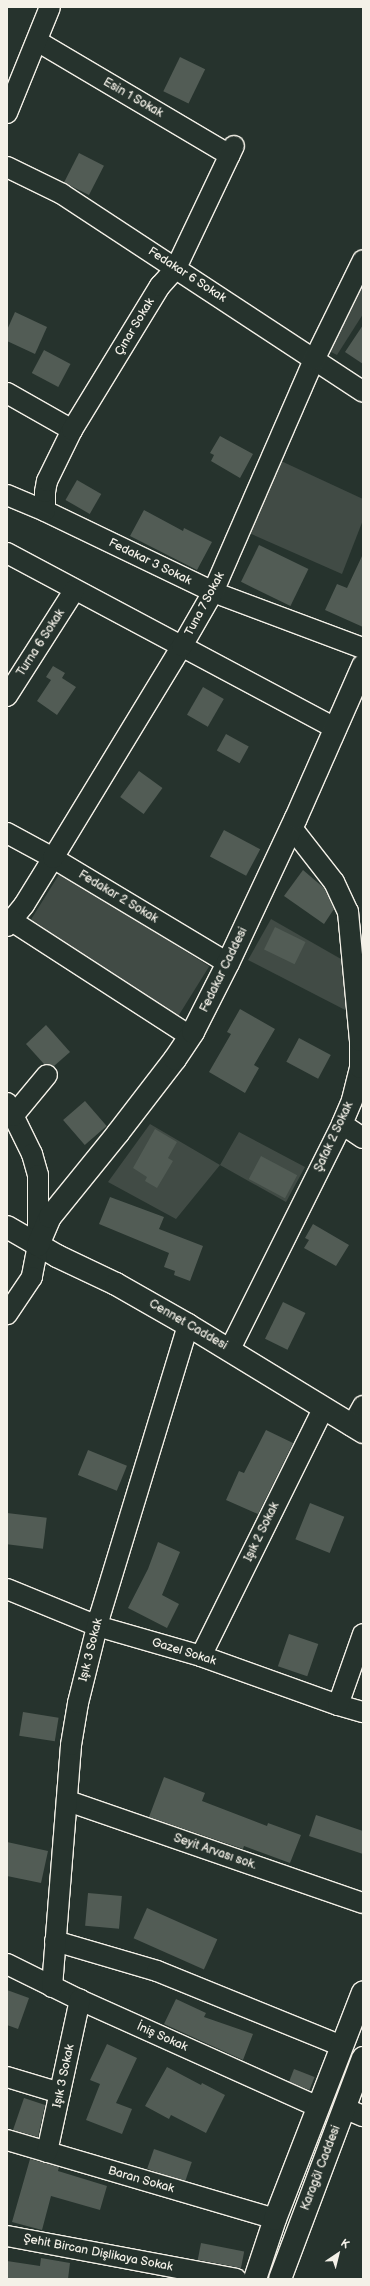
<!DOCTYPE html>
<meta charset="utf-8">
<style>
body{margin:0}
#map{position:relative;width:370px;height:2286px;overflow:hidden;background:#26332d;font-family:"Balsamiq Sans",sans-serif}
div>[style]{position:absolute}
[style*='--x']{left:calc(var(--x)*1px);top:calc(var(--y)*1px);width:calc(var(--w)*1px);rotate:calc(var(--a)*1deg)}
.green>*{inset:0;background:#414b45;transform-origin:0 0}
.building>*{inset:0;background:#525c55;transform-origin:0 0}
.roads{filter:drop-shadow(1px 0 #f4f1e8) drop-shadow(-1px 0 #f4f1e8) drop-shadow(0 1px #f4f1e8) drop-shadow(0 -1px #f4f1e8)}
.street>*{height:20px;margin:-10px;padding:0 10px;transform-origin:10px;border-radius:10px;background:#26332d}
.secondary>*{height:22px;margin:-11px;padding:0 11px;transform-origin:11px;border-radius:11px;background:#26332d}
span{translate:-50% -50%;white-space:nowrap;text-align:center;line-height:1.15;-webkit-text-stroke:3px #26332d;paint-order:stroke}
.street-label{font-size:12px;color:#f4f1e8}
.frame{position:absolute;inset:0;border:8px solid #f4f1e8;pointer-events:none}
.north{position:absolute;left:318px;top:2234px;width:40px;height:40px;-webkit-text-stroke:3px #26332d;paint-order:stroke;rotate:35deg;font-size:11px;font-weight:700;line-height:16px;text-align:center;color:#f4f1e8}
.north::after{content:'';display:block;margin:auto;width:14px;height:18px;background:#f4f1e8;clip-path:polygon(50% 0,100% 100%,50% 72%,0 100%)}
</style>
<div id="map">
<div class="green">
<i style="clip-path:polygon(363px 279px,363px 314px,337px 355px,327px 350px)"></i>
<i style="clip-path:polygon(281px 461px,363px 499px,363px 520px,342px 574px,249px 533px)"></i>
<i style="left:60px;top:873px;width:176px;height:60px;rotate:32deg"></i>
<i style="clip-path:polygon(271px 919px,348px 963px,351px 1013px,248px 960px)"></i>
<i style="clip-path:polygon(150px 1124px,220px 1165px,239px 1132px,305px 1167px,286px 1202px,220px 1165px,176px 1219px,108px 1182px)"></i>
</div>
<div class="building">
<i style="left:180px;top:57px;width:28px;height:38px;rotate:26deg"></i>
<i style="left:79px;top:153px;width:28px;height:33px;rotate:27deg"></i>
<i style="clip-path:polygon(15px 312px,47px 327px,35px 354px,7px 341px,7px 330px)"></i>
<i style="clip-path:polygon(363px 325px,363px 364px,345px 352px)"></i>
<i style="left:44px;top:350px;width:30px;height:26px;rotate:28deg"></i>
<i style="clip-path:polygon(220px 436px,253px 454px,240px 478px,211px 461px,214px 455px,210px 453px)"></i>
<i style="left:77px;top:480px;width:28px;height:23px;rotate:30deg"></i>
<i style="clip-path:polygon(144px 510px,183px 531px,184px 528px,212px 542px,197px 570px,130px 536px)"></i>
<i style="left:259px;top:545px;width:55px;height:41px;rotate:26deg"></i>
<i style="clip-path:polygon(363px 554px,363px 627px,325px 610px,337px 584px,347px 588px)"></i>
<i style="clip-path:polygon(53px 666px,65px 673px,62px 678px,76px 687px,57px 715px,37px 701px,51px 680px,46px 677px)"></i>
<i style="left:203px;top:687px;width:24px;height:32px;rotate:30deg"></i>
<i style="left:226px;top:734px;width:26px;height:19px;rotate:29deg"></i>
<i style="left:139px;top:771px;width:29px;height:32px;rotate:36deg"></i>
<i style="left:224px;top:830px;width:41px;height:30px;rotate:28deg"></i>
<i style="clip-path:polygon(303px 870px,324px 888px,334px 909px,324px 924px,284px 896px)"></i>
<i style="left:275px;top:927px;width:34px;height:25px;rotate:26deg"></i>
<i style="clip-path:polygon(240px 1009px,275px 1029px,254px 1065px,259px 1068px,245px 1093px,209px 1072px,231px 1034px,227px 1032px)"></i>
<i style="clip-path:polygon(46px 1025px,70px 1052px,54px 1066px,44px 1064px,26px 1044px)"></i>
<i style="left:299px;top:1038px;width:36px;height:27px;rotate:28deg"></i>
<i style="left:85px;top:1101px;width:33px;height:29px;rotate:49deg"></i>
<i style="clip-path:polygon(155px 1129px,177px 1142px,168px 1158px,173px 1161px,157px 1188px,145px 1181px,147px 1177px,133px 1168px)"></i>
<i style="left:261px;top:1156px;width:41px;height:26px;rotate:28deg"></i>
<i style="clip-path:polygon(110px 1197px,164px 1217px,159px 1229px,203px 1246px,190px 1281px,174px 1275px,175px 1271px,164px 1267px,169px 1253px,99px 1224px)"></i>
<i style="clip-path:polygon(313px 1224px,349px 1245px,336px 1266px,304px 1248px,309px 1240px,305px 1238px)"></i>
<i style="left:283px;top:1302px;width:25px;height:41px;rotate:26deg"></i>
<i style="clip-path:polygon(266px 1430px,293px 1443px,258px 1514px,226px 1500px,239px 1471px,244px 1473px)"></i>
<i style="left:88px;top:1450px;width:42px;height:27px;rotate:22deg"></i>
<i style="left:310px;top:1503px;width:37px;height:39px;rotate:22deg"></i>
<i style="left:7px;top:1513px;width:40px;height:31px;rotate:7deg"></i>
<i style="clip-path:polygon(158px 1542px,180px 1552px,162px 1595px,179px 1604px,167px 1628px,128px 1608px,148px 1569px)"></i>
<i style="left:289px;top:1634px;width:31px;height:34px;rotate:19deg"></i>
<i style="left:23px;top:1712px;width:36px;height:24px;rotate:9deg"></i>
<i style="clip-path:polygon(164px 1777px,205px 1793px,202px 1801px,267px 1826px,268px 1823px,301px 1835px,290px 1863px,244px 1846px,243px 1849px,149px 1817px)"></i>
<i style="clip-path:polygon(316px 1815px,363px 1831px,363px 1854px,309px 1836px)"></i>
<i style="clip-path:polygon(7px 1842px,48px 1851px,41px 1883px,7px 1876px)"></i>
<i style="left:88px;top:1893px;width:34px;height:33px;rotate:5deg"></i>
<i style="left:147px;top:1908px;width:77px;height:33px;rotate:24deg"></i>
<i style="clip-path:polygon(7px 1990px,29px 1998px,18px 2029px,7px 2025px)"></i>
<i style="clip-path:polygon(176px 1999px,206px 2013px,204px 2017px,253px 2034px,243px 2060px,164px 2024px)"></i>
<i style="clip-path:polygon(107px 2044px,137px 2058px,116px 2103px,132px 2109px,122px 2134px,86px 2120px,100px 2084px,90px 2080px)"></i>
<i style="clip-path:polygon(167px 2067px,201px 2085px,202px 2083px,225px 2095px,206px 2133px,171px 2115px,169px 2119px,145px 2106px)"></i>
<i style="left:294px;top:2069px;width:22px;height:14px;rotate:21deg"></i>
<i style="clip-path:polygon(24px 2098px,45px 2105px,38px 2137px,13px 2130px)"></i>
<i style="left:154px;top:2149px;width:40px;height:21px;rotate:19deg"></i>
<i style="clip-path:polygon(30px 2159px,59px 2167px,58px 2171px,107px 2186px,100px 2210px,51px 2196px,42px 2230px,12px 2222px)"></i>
<i style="left:201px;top:2243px;width:44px;height:17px;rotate:11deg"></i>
<i style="clip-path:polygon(41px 2258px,70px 2263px,68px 2279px,7px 2279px,7px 2261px,40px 2266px)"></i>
</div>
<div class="roads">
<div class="street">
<i style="--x:37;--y:41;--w:224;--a:30.6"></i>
<i style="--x:7;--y:113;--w:114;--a:-67.9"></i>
<i style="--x:7;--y:167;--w:61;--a:26.1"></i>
<i style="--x:62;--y:194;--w:360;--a:33.3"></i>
<i style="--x:7;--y:393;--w:75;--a:29.6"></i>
<i style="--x:7;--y:495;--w:41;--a:22.8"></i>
<i style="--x:45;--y:511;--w:187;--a:25.7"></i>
<i style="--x:213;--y:592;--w:160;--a:20.5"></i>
<i style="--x:45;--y:511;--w:19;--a:-90"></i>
<i style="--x:45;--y:492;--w:11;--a:-80"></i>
<i style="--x:47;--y:481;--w:57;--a:-63.9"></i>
<i style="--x:72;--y:430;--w:169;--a:-58.6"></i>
<i style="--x:160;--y:286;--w:24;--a:-48"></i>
<i style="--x:176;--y:268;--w:135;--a:-64.6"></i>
<i style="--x:7;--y:553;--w:373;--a:28.1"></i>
<i style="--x:7;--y:696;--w:125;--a:-57.5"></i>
<i style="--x:7;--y:833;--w:52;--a:28.5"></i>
<i style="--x:53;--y:858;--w:204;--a:31"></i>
<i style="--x:12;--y:921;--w:212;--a:32.9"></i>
<i style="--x:7;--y:926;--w:27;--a:-51"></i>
<i style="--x:24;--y:905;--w:55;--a:-58.3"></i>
<i style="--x:53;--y:858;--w:248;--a:-58.7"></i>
<i style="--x:182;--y:646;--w:62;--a:-60.1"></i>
<i style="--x:213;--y:592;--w:253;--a:-66.5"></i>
<i style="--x:314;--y:360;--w:111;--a:-63.9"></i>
<i style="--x:7;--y:1103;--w:57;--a:63.9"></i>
<i style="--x:32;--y:1154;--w:22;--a:74"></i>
<i style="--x:38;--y:1175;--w:70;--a:90"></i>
<i style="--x:38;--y:1245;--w:33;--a:101"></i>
<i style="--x:32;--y:1277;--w:45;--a:124"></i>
<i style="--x:13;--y:1116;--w:53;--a:-50.3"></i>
<i style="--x:342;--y:1124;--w:25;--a:34"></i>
<i style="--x:230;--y:1349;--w:251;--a:-63.5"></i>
<i style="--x:342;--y:1124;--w:26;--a:-67"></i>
<i style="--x:352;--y:1100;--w:33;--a:-76"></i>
<i style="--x:360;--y:1068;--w:27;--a:-90"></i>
<i style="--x:360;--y:1041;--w:130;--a:-95.3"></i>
<i style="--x:348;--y:912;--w:33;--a:-115"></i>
<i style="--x:334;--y:882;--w:68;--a:-127.9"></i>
<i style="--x:352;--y:1426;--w:23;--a:-61"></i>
<i style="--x:7;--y:1589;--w:97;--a:22.3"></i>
<i style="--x:97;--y:1626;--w:108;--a:16.1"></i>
<i style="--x:201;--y:1656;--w:145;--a:19.7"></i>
<i style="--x:338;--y:1705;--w:26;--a:16"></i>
<i style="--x:201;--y:1656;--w:275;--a:-63.7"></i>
<i style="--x:338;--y:1705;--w:75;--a:-70.6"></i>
<i style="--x:68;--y:1801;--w:312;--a:19.1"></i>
<i style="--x:55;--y:1941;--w:106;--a:16.4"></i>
<i style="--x:157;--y:1971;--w:200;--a:22.1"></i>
<i style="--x:7;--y:1964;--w:81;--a:26.3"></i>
<i style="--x:80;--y:2000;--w:261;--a:24.2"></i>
<i style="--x:52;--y:1987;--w:243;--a:-85.5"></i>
<i style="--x:71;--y:1745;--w:43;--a:-80.5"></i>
<i style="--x:78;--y:1703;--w:91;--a:-76"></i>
<i style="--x:100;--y:1615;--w:303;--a:-73.1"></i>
<i style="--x:7;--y:2077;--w:55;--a:16.8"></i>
<i style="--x:344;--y:2108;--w:21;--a:23"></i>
<i style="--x:7;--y:2140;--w:279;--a:16.4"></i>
<i style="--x:47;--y:2152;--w:156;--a:-77.8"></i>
<i style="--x:7;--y:2236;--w:233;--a:10.6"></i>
</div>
<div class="secondary">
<i style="--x:7;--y:1227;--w:58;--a:30.1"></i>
<i style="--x:57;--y:1256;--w:65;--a:25.4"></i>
<i style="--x:116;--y:1284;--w:83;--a:29.7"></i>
<i style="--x:188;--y:1325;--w:205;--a:31.4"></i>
<i style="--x:38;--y:1245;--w:30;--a:-67"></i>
<i style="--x:50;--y:1217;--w:108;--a:-51"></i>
<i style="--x:118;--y:1133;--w:93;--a:-52.4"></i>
<i style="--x:175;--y:1059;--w:32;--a:-56"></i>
<i style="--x:193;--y:1032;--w:77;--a:-63.1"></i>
<i style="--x:228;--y:963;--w:160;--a:-64.9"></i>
<i style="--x:296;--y:818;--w:166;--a:-66.2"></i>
<i style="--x:255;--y:2279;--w:63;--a:-71.6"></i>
<i style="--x:275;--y:2219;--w:243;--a:-68.8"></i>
<i style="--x:280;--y:2279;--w:236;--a:-69.4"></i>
</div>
</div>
<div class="street-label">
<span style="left:133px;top:98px;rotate:30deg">Esin 1 Sokak</span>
<span style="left:187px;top:275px;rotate:33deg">Fedakar 6 Sokak</span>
<span style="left:135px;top:327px;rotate:-59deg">Çınar Sokak</span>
<span style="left:150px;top:562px;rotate:26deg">Fedakar 3 Sokak</span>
<span style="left:205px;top:604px;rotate:-62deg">Tuna 7 Sokak</span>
<span style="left:41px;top:643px;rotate:-57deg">Turna 6 Sokak</span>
<span style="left:118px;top:897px;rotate:31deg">Fedakar 2 Sokak</span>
<span style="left:224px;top:970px;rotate:-64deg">Fedakar Caddesi</span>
<span style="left:334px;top:1137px;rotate:-65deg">Şafak 2 Sokak</span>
<span style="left:188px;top:1325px;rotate:30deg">Cennet Caddesi</span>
<span style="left:262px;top:1532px;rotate:-64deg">Işık 2 Sokak</span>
<span style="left:91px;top:1650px;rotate:-76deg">Işık 3 Sokak</span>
<span style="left:184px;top:1652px;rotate:17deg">Gazel Sokak</span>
<span style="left:215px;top:1852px;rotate:19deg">Seyit Arvası sok.</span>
<span style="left:162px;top:2037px;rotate:24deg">İniş Sokak</span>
<span style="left:64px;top:2076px;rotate:-78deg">Işık 3 Sokak</span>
<span style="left:321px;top:2168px;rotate:-69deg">Karagöl Caddesi</span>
<span style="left:141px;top:2180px;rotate:16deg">Baran Sokak</span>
<span style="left:98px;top:2253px;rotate:11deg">Şehit Bircan Dişlikaya Sokak</span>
</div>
<div class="frame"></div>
<div class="north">K</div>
</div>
